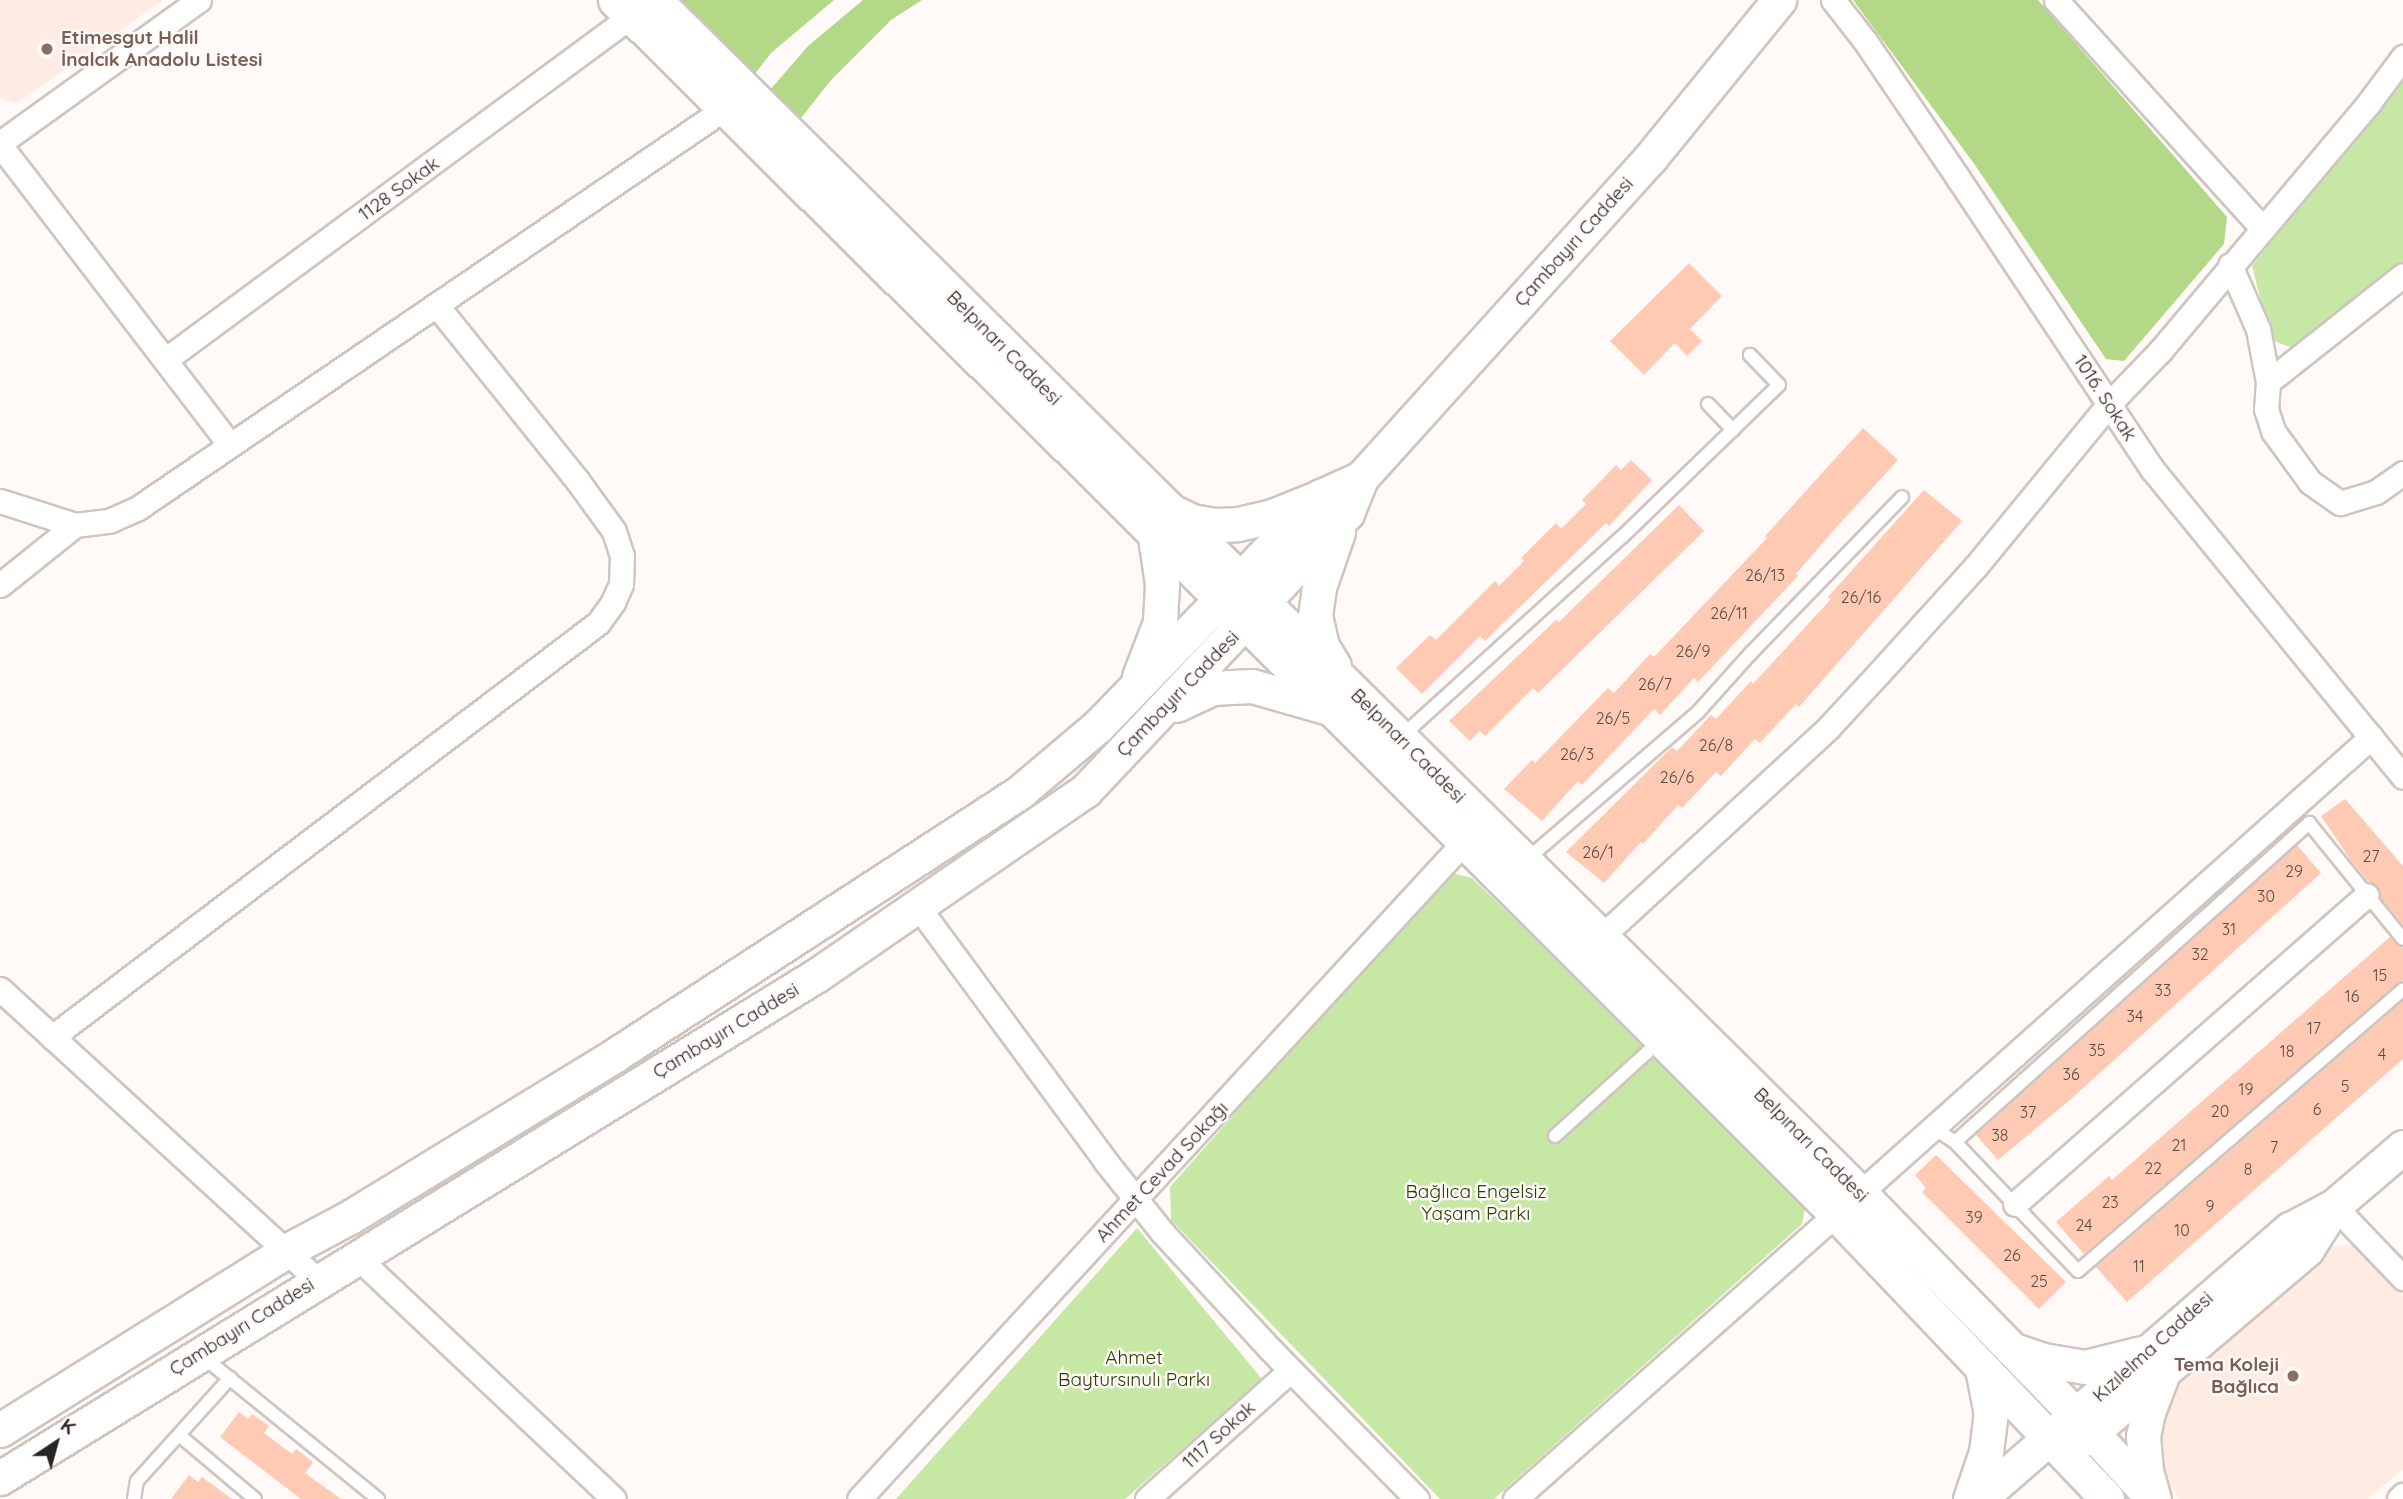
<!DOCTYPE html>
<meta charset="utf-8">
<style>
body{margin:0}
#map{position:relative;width:2403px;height:1499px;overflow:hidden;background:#fffaf8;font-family:Quicksand,sans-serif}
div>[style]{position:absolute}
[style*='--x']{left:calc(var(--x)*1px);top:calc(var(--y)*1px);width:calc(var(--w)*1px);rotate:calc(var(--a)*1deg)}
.built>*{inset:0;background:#feece2}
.green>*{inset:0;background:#c7e8a5}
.forest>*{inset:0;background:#b2d888}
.building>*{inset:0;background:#ffcab4}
.roads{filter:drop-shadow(2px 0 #cfc5bf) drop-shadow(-2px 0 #cfc5bf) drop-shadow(0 2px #cfc5bf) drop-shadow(0 -2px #cfc5bf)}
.lane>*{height:12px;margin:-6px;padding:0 6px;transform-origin:6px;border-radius:6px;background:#fff}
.street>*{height:23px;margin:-11.5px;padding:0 11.5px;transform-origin:11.5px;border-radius:11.5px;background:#fff}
.secondary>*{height:33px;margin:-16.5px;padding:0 16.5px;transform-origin:16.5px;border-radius:16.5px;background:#fff}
.dots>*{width:19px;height:19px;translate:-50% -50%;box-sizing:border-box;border:4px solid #fffaf8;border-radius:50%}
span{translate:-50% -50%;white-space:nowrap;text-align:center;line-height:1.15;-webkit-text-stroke:5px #fffaf8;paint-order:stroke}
.number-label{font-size:16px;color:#5c4d45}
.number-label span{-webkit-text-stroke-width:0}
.education-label{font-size:19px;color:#785e54;font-weight:700}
.left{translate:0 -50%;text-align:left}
.right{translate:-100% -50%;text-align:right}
.street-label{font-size:19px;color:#262320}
.park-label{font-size:19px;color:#273e03}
.north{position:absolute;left:21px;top:1408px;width:70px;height:70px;-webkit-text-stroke:5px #fffaf8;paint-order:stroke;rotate:36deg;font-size:19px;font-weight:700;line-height:28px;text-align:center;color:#262320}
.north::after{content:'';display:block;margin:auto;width:24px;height:32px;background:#262320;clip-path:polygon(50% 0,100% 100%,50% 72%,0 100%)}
</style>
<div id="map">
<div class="built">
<i style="clip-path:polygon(0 0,163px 0,17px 103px,0 98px)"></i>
<i style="clip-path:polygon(2356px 1245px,2403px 1296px,2403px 1469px,2368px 1499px,2180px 1499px,2167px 1480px,2160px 1457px,2158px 1424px,2174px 1386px,2191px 1365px,2332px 1246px)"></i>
</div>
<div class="green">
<i style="clip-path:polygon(2403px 75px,2403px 264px,2293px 348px,2271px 340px,2252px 266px)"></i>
<i style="clip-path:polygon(1447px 872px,1472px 878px,1807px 1200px,1802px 1224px,1494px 1499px,1440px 1499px,1171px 1220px,1170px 1187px)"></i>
<i style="clip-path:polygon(1137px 1228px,1262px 1379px,1125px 1499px,896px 1499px)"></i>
</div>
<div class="forest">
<i style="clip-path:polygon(683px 0,834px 0,771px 53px,754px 75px,680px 3px)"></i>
<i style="clip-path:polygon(863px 0,922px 0,891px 20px,831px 80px,801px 118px,770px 90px,808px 46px)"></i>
<i style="clip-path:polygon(1853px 0,2038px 0,2227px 217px,2224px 244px,2124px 361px,2106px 359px,1975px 165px)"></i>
</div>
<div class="building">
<i style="clip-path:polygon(1689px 263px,1722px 296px,1690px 329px,1702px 341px,1687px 356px,1675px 343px,1644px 375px,1610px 341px)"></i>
<i style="clip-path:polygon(1863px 428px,1898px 460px,1832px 532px,1796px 574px,1798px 576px,1698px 682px,1694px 678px,1660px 715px,1654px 709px,1582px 785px,1578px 781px,1542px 821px,1504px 789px,1532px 760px,1535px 763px,1608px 688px,1614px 693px,1650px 654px,1654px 657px,1767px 538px,1765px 536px)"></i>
<i style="clip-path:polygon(1631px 460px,1652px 480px,1609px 526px,1606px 523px,1485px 641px,1480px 636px,1422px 694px,1396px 668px,1430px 635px,1436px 640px,1495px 581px,1499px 586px,1524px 561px,1521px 558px,1556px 523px,1561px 529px,1586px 504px,1582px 500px,1616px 465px,1621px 470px)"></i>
<i style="clip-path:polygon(1924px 490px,1962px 521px,1799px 707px,1796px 704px,1760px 743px,1755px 739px,1721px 776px,1716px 772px,1682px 808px,1678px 805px,1643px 844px,1641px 842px,1604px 883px,1566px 852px,1672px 747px,1677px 751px,1711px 715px,1716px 719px,1751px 681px,1753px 684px,1831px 599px,1828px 597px)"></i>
<i style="clip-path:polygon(1679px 505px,1704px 531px,1538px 693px,1533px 688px,1485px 736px,1480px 731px,1470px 741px,1449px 721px,1556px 620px,1559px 622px)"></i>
<i style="clip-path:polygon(2345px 799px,2403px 866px,2403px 925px,2380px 897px,2378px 886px,2368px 881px,2352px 862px,2321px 816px)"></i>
<i style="clip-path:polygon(2297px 845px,2321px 873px,2071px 1099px,1998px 1160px,1976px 1135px)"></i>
<i style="clip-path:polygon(2390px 937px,2403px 948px,2403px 980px,2084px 1254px,2056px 1222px,2109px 1176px,2112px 1180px)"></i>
<i style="clip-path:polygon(2403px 1001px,2403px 1059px,2127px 1302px,2096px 1267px)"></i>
<i style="clip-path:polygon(1936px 1155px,2066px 1282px,2039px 1309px,1922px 1192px,1926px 1188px,1915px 1175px)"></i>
<i style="clip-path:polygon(239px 1412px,248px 1419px,252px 1414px,269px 1426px,264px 1433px,292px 1454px,296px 1449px,313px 1462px,305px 1473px,341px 1499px,301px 1499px,220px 1437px)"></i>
<i style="clip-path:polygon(189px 1475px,198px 1482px,202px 1477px,232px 1499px,171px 1499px)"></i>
</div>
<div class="roads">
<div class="lane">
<i style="--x:1708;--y:404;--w:36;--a:46"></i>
<i style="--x:1401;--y:737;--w:299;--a:-42.2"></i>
<i style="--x:1623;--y:536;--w:217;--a:-44.1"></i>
<i style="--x:1779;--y:385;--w:42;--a:-134"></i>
<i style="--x:1525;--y:861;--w:228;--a:-40.7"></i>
<i style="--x:1698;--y:712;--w:79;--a:-48.1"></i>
<i style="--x:1751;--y:653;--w:217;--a:-45.9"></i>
<i style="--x:1934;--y:1128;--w:25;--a:34"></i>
<i style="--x:1955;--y:1142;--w:178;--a:46.4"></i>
<i style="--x:2078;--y:1271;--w:430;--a:-40.9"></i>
<i style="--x:1555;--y:1136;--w:143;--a:-42.2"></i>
<i style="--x:1955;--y:1142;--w:477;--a:-42"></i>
<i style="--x:2309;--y:823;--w:149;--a:51"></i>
<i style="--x:202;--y:1356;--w:227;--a:39.1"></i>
<i style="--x:179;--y:1435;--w:99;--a:40.1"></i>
<i style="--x:134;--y:1499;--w:18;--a:-81"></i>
<i style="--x:137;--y:1481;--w:139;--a:-47.9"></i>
</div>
<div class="street">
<i style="--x:1833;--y:0;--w:52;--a:52"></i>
<i style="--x:1865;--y:41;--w:166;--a:55.8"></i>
<i style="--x:1958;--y:178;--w:350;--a:56.3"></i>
<i style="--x:2152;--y:469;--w:397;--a:50.8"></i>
<i style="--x:2056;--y:0;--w:307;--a:47.9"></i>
<i style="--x:0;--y:143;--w:245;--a:-35.7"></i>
<i style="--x:0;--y:145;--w:378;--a:52.5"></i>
<i style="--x:2230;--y:265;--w:70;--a:66.4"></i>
<i style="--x:2258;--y:329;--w:54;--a:79.3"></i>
<i style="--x:2268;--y:382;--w:27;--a:94"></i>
<i style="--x:2266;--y:409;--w:23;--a:72"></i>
<i style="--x:2273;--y:431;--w:63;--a:54"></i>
<i style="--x:2310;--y:482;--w:37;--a:35"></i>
<i style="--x:2340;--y:503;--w:38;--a:-17"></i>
<i style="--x:2376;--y:492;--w:33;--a:-35"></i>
<i style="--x:165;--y:360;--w:579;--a:-36.43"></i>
<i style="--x:2268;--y:382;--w:172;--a:-38.4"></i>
<i style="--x:0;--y:501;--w:79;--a:17.7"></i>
<i style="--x:75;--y:525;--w:34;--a:-7"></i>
<i style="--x:109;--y:521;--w:32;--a:-24"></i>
<i style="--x:138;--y:508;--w:709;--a:-34.25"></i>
<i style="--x:0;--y:585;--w:96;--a:-38.7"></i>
<i style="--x:919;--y:908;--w:315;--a:53.6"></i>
<i style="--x:1106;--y:1162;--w:90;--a:51.3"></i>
<i style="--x:1162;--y:1232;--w:159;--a:47.3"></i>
<i style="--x:1270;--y:1349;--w:210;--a:45.6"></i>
<i style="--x:1601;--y:937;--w:309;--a:-42.6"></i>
<i style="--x:1828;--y:728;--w:75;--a:-47.2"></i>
<i style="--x:1879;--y:673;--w:144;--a:-47.8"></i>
<i style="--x:1976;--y:566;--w:210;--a:-50.6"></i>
<i style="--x:2109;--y:404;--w:74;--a:-46.1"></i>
<i style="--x:2160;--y:351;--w:323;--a:-49.9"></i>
<i style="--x:2368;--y:104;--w:59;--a:-53.3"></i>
<i style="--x:0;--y:989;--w:431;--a:42.5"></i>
<i style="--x:52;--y:1037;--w:685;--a:-37.17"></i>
<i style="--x:598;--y:623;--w:26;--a:-54"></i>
<i style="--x:613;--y:602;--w:20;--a:-66"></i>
<i style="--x:621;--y:584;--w:28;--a:-88"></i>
<i style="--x:622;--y:556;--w:26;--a:-108"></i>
<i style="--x:614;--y:531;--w:63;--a:-126"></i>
<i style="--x:577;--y:480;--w:223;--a:-128.8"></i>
<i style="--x:1860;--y:1193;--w:685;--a:-41.74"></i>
<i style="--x:2015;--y:1204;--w:468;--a:-41.3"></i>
<i style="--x:2334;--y:1206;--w:100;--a:46.2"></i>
<i style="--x:356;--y:1256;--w:354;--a:43.3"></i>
<i style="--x:859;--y:1499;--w:892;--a:-47.36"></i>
<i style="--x:1147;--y:1499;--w:193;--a:-41.9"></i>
<i style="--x:1515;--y:1499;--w:429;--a:-41.6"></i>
<i style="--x:2399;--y:1499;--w:6;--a:-45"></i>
</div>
<div class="secondary">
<i style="--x:615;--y:0;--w:959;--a:44.66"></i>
<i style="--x:1297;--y:674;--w:763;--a:45.05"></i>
<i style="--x:1836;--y:1214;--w:393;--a:46.4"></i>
<i style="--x:655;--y:0;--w:1696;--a:44.71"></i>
<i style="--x:1860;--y:1193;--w:311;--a:45.8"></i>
<i style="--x:2077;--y:1416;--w:113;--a:47.5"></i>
<i style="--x:1173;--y:512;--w:21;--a:25"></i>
<i style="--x:1192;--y:521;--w:22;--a:10"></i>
<i style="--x:1214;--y:525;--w:24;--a:-2"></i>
<i style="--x:1238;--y:524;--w:35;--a:-13"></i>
<i style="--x:1272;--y:516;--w:43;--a:-21.8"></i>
<i style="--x:1334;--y:666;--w:23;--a:-121"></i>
<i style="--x:1322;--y:646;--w:31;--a:-103"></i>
<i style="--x:1315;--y:616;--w:29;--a:-82"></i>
<i style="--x:1319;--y:587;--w:58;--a:-70.9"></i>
<i style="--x:1139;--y:677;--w:59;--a:-69.1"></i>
<i style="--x:1160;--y:622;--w:38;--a:-87"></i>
<i style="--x:1162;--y:584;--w:48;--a:-98.5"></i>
<i style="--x:1176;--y:705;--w:40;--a:-25"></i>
<i style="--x:1212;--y:688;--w:40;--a:-2.9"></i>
<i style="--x:1252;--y:686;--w:76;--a:16"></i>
<i style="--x:2017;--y:1351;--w:28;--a:19"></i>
<i style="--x:2043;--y:1360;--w:43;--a:9.5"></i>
<i style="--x:2085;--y:1367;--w:58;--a:-14"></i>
<i style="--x:0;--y:1430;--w:337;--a:-32"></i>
<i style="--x:286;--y:1251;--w:72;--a:-28"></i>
<i style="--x:350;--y:1217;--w:311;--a:-31.4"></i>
<i style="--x:615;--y:1055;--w:484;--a:-33"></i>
<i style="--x:1021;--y:791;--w:101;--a:-40.2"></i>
<i style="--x:1098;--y:726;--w:320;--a:-45.9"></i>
<i style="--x:1321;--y:496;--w:44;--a:-24.2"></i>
<i style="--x:2084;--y:1439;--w:293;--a:-40.4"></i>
<i style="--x:2307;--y:1249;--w:49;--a:-57.6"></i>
<i style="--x:0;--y:1478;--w:959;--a:-31.62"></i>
<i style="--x:817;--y:975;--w:326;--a:-34.5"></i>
<i style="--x:1086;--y:790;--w:381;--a:-46.7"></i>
<i style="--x:1347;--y:513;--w:38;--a:-68"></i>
<i style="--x:1361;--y:478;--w:433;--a:-47.9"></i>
<i style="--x:1651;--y:157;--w:203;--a:-50.8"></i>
<i style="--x:1970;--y:1499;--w:50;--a:-71.2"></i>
<i style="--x:1986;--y:1452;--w:38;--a:-83"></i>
<i style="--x:1991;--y:1414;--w:47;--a:-101.1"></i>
<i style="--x:1979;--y:1499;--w:412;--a:-41"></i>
<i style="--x:2290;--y:1229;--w:50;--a:-27.6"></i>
<i style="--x:2334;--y:1206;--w:91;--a:-40.5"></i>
<i style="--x:2154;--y:1499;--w:29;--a:-106"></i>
<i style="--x:2146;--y:1471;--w:35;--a:-95"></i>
<i style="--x:2143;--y:1436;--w:25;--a:-78"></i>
<i style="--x:2148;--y:1412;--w:42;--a:-69"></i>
</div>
</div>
<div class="dots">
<i style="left:47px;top:49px;background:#8d6e63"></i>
<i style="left:2293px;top:1376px;background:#8d6e63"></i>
</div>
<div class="number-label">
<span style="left:1765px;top:575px">26/13</span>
<span style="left:1861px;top:597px">26/16</span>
<span style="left:1729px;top:613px">26/11</span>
<span style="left:1693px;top:651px">26/9</span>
<span style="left:1655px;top:684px">26/7</span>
<span style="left:1613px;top:718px">26/5</span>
<span style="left:1716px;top:745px">26/8</span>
<span style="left:1577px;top:754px">26/3</span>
<span style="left:1677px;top:777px">26/6</span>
<span style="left:1598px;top:852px">26/1</span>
<span style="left:2371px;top:856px">27</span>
<span style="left:2294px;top:871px">29</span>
<span style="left:2266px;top:896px">30</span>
<span style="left:2229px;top:929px">31</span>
<span style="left:2200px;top:954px">32</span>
<span style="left:2380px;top:975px">15</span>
<span style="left:2163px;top:990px">33</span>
<span style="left:2352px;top:996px">16</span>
<span style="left:2135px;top:1016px">34</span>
<span style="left:2314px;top:1028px">17</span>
<span style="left:2097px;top:1050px">35</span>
<span style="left:2287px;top:1051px">18</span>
<span style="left:2382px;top:1054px">4</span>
<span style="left:2071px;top:1074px">36</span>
<span style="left:2345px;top:1086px">5</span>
<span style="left:2246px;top:1089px">19</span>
<span style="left:2317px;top:1109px">6</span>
<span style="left:2220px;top:1111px">20</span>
<span style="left:2028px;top:1112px">37</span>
<span style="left:2000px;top:1135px">38</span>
<span style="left:2179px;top:1145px">21</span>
<span style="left:2274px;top:1147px">7</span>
<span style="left:2153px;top:1168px">22</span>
<span style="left:2248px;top:1169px">8</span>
<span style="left:2110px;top:1202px">23</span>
<span style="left:2210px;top:1206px">9</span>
<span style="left:1974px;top:1217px">39</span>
<span style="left:2084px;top:1225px">24</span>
<span style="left:2182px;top:1230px">10</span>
<span style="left:2012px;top:1255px">26</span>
<span style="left:2139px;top:1266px">11</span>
<span style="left:2039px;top:1281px">25</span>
</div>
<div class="education-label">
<span class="left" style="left:61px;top:49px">Etimesgut Halil<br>İnalcık Anadolu Listesi</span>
<span class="right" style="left:2279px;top:1376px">Tema Koleji<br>Bağlıca</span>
</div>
<div class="street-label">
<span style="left:399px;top:189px;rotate:-36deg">1128 Sokak</span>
<span style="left:1574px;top:242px;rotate:-48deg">Çambayırı Caddesi</span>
<span style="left:1004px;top:348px;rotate:45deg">Belpınarı Caddesi</span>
<span style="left:2105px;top:398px;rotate:57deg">1016. Sokak</span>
<span style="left:1178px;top:694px;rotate:-46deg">Çambayırı Caddesi</span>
<span style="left:1408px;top:746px;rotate:45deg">Belpınarı Caddesi</span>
<span style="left:726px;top:1031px;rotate:-31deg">Çambayırı Caddesi</span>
<span style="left:1811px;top:1145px;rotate:45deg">Belpınarı Caddesi</span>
<span style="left:1162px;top:1172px;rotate:-47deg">Ahmet Cevad Sokağı</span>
<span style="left:242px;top:1327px;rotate:-32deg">Çambayırı Caddesi</span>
<span style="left:2153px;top:1347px;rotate:-42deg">Kızılelma Caddesi</span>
<span style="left:1219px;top:1435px;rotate:-42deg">1117 Sokak</span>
</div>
<div class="park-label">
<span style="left:1476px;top:1203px">Bağlıca Engelsiz<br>Yaşam Parkı</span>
<span style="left:1134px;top:1369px">Ahmet<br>Baytursınulı Parkı</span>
</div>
<div class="north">K</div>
</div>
